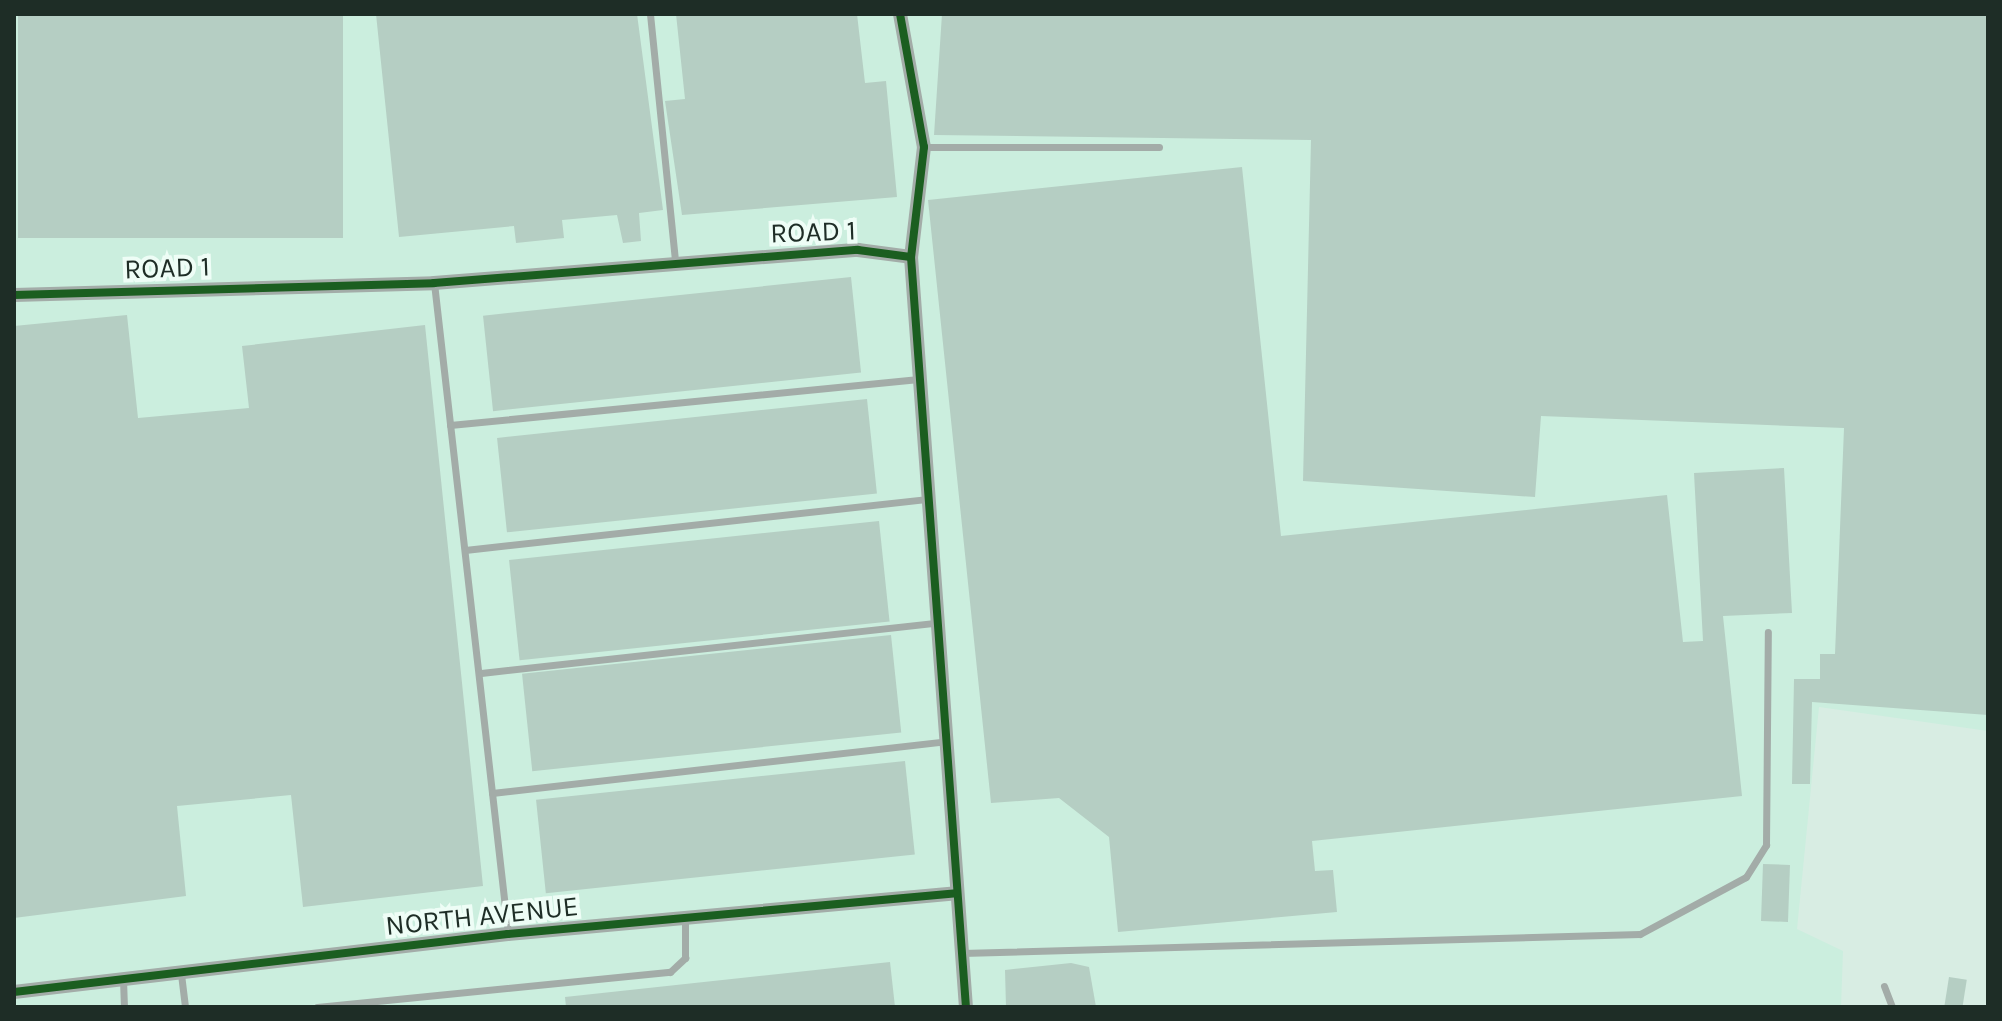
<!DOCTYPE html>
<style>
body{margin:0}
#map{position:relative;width:2002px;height:1021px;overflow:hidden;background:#d8ede3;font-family:Karla,sans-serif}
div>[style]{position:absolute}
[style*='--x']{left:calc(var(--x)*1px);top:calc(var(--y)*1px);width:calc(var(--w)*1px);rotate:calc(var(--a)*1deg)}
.built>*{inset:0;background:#cbeede}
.building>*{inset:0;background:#b5cec3;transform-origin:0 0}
.lane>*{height:7px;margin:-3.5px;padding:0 3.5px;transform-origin:3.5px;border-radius:3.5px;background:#a3aca8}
.street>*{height:14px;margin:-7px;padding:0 7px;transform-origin:7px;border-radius:7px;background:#a3aca8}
.cycleway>*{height:8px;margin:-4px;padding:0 4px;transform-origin:4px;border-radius:4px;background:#1b5e20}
span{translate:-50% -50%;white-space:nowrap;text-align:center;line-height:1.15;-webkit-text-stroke:8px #eefdf6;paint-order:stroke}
.street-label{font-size:28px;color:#1e2d26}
.frame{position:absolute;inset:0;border:16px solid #1e2d26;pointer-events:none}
</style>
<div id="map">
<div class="built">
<i style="clip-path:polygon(14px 14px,1988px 14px,1988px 731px,1819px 707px,1797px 929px,1843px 951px,1841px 1007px,14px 1007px)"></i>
</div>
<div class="building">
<i style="left:18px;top:14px;width:325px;height:224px"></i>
<i style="clip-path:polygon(376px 14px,637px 14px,663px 210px,639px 213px,641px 241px,623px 243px,617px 215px,562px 220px,564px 238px,516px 243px,514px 226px,399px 237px)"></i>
<i style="clip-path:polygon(676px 14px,857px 14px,865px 83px,886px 81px,897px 197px,682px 215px,665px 101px,685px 99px)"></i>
<i style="clip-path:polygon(942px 14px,1988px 14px,1988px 715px,1812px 702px,1810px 784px,1792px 784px,1794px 679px,1820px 679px,1820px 654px,1835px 654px,1844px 428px,1541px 416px,1535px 497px,1303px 481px,1311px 140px,934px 135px)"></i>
<i style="clip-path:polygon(1242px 167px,1281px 536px,1667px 495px,1683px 642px,1703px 641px,1694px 473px,1784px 468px,1792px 613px,1723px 616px,1742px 796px,1312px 841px,1315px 871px,1333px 870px,1337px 912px,1118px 932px,1109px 837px,1059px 798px,991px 803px,928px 200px)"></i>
<i style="left:851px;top:277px;width:96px;height:370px;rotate:84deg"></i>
<i style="clip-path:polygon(127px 315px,138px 418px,249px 408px,242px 346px,425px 325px,483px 886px,303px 907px,291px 795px,177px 806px,186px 896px,14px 918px,14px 326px)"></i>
<i style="left:867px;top:399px;width:95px;height:372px;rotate:84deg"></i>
<i style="left:879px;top:521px;width:101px;height:372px;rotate:84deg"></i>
<i style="left:891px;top:635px;width:98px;height:371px;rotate:84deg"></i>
<i style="left:905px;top:761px;width:94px;height:371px;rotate:84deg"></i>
<i style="left:1763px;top:864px;width:27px;height:57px;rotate:2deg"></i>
<i style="clip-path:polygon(890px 962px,895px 1007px,566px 1007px,565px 997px)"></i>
<i style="clip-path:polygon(1071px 963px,1089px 967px,1096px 1007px,1006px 1007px,1005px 970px)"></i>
<i style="left:1949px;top:977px;width:18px;height:30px;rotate:9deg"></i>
</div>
<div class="lane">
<i style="--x:650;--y:14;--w:247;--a:84.2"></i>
<i style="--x:924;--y:147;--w:235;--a:0"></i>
<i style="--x:434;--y:283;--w:655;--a:83.51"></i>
<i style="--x:450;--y:425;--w:471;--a:-5.6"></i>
<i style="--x:465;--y:550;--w:466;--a:-6.3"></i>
<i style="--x:481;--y:673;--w:459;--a:-6.3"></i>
<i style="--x:492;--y:793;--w:456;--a:-6.5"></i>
<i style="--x:962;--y:953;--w:678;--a:-1.61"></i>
<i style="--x:1640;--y:934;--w:120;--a:-28.3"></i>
<i style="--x:1746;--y:877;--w:38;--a:-58"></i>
<i style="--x:1766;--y:845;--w:213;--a:-89.5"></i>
<i style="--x:181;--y:974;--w:33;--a:83"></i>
<i style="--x:123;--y:979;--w:28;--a:88"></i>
<i style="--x:1884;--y:986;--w:22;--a:69"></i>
<i style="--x:317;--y:1007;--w:355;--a:-5.7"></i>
<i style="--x:670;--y:972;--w:21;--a:-43"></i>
<i style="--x:685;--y:958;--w:41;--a:-90"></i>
</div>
<div class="street">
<i style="--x:900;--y:14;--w:135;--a:79.8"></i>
<i style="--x:924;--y:147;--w:111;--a:96.7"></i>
<i style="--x:911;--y:257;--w:752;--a:85.81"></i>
<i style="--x:14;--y:295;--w:420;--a:-1.6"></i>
<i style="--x:434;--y:283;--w:425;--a:-4.5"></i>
<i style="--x:858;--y:250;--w:53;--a:7.5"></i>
<i style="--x:14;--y:992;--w:497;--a:-6.7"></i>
<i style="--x:508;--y:934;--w:450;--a:-5.2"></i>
</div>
<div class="cycleway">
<i style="--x:900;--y:14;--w:135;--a:79.8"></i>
<i style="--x:924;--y:147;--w:111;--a:96.7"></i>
<i style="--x:911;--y:257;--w:752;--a:85.81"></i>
<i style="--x:14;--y:295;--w:420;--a:-1.6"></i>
<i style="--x:434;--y:283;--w:425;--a:-4.5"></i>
<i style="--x:858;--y:250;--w:53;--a:7.5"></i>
<i style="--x:14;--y:992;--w:497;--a:-6.7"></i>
<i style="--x:508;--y:934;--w:450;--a:-5.2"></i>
</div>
<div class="street-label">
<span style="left:813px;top:232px;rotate:-2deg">ROAD 1</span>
<span style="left:167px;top:268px;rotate:-2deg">ROAD 1</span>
<span style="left:482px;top:916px;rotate:-6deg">NORTH AVENUE</span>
</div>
<div class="frame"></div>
</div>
